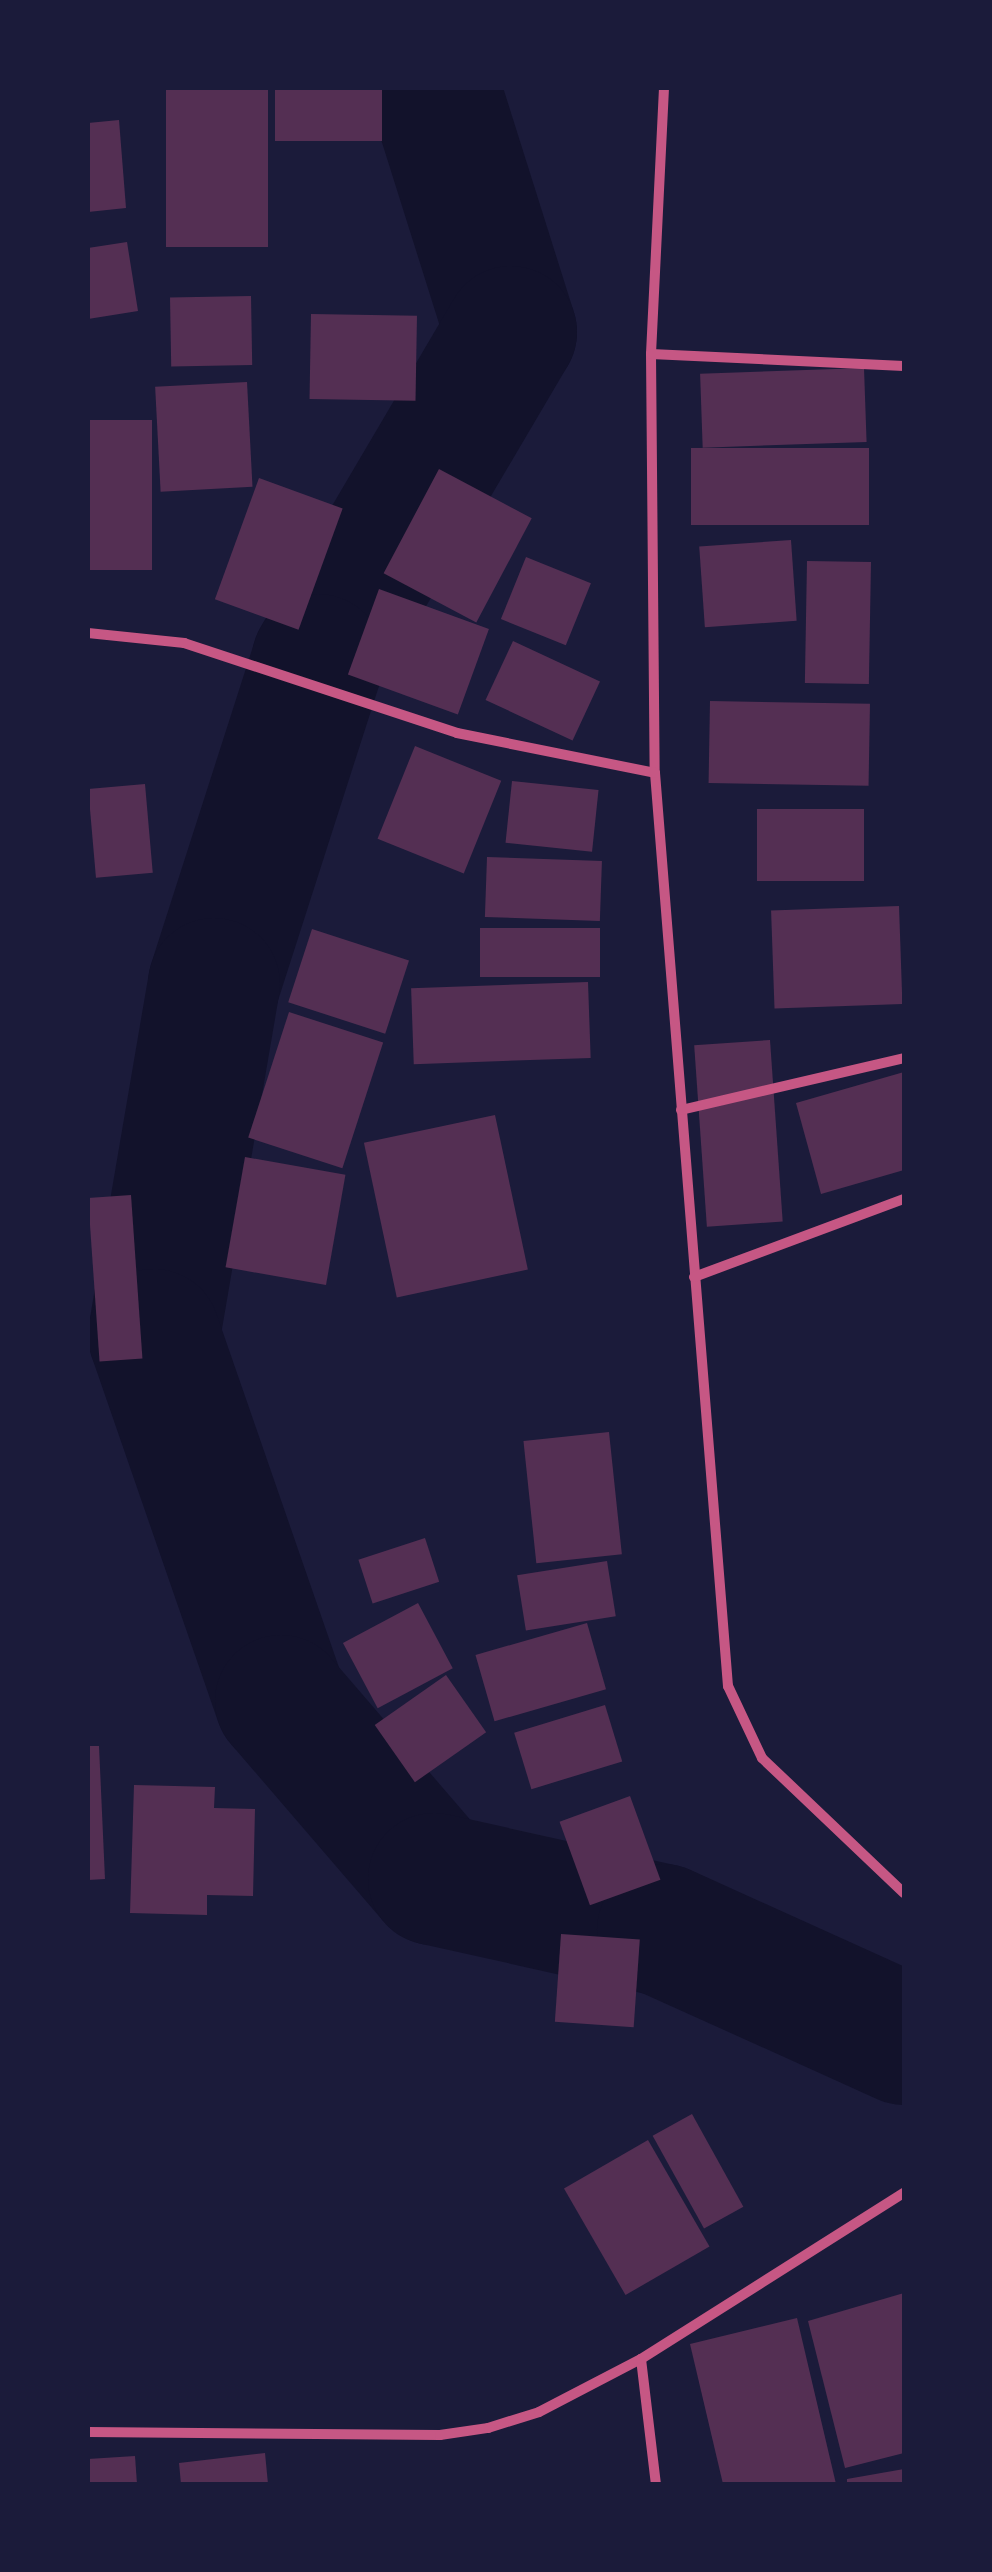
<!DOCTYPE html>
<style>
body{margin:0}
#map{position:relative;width:992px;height:2572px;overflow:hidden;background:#1b1b3a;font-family:Lato,sans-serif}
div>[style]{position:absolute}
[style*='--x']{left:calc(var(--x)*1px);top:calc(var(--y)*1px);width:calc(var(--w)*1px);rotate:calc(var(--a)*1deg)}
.river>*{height:132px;margin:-66px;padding:0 66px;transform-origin:66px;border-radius:66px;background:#12122b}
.building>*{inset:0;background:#542f53;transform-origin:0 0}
.minor>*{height:10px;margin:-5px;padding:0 5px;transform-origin:5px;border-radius:5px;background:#c65784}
span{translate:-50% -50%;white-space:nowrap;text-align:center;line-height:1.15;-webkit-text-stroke:10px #1b1b3a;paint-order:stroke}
.frame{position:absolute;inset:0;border:90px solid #1b1b3a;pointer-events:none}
</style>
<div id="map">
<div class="river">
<i style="--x:434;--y:88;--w:256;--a:72.5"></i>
<i style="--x:511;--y:332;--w:381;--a:120.5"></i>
<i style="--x:318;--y:660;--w:340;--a:107.8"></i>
<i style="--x:214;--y:984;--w:356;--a:99.7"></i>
<i style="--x:154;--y:1335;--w:387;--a:70.9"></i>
<i style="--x:281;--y:1701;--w:235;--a:49.3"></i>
<i style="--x:434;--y:1879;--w:235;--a:12.6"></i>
<i style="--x:663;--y:1930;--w:265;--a:24.3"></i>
</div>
<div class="building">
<i style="left:166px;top:88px;width:102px;height:159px"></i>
<i style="left:275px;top:88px;width:107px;height:53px"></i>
<i style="clip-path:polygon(119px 120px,126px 208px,88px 212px,88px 123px)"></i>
<i style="clip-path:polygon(127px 242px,138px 311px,88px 319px,88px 248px)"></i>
<i style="left:251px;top:296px;width:69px;height:81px;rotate:89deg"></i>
<i style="left:311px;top:314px;width:106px;height:85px;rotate:1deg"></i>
<i style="left:864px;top:368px;width:74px;height:164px;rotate:88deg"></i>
<i style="left:247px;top:382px;width:105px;height:92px;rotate:87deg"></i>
<i style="left:88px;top:420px;width:64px;height:150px"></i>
<i style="left:869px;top:448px;width:77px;height:178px;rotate:90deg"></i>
<i style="left:439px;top:469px;width:105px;height:118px;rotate:28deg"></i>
<i style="left:259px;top:478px;width:89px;height:129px;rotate:20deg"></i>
<i style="left:791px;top:540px;width:81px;height:92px;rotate:86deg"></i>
<i style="left:526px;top:557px;width:70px;height:67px;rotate:22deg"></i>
<i style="left:807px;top:561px;width:64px;height:122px;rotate:1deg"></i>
<i style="left:379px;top:589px;width:117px;height:91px;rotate:20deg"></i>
<i style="left:513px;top:641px;width:96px;height:65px;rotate:25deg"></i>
<i style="left:710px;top:701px;width:160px;height:82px;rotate:1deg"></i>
<i style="left:415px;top:746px;width:93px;height:100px;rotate:22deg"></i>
<i style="left:512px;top:781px;width:87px;height:62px;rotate:6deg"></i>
<i style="left:145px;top:784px;width:89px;height:57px;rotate:85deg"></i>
<i style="left:864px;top:809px;width:72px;height:107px;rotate:90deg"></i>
<i style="left:487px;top:857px;width:115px;height:60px;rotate:2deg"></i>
<i style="left:899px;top:906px;width:98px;height:128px;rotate:88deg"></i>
<i style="left:480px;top:928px;width:120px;height:49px"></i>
<i style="left:312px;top:929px;width:102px;height:77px;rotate:18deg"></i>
<i style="left:588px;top:982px;width:76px;height:177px;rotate:88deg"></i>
<i style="left:289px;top:1012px;width:99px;height:132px;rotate:18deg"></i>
<i style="left:770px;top:1040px;width:182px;height:76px;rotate:86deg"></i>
<i style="clip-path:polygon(904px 1072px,904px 1170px,821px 1194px,796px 1103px)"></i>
<i style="left:495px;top:1115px;width:158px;height:134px;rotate:78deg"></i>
<i style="left:245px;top:1157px;width:102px;height:112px;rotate:10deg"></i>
<i style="left:131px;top:1195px;width:164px;height:43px;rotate:86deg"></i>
<i style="left:609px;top:1432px;width:123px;height:86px;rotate:84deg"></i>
<i style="left:425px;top:1538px;width:46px;height:70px;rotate:72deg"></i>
<i style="left:607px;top:1561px;width:56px;height:91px;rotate:81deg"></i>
<i style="left:418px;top:1603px;width:74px;height:85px;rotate:62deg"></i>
<i style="left:587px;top:1623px;width:69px;height:116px;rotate:74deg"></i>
<i style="left:446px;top:1675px;width:70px;height:87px;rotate:55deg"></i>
<i style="left:605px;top:1705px;width:59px;height:95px;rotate:73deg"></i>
<i style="clip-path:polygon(88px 1746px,99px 1746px,105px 1879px,88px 1880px)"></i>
<i style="clip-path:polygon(134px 1785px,215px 1787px,214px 1808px,255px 1809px,253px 1896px,207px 1895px,207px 1915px,130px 1913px)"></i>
<i style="left:630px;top:1796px;width:89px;height:75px;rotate:70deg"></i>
<i style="left:561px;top:1934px;width:79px;height:88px;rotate:4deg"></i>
<i style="left:692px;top:2114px;width:106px;height:45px;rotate:61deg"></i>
<i style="left:648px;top:2140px;width:123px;height:97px;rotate:60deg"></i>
<i style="clip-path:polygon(904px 2293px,904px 2453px,845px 2468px,808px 2321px)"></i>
<i style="clip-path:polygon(797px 2318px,836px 2484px,723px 2484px,690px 2344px)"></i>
<i style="clip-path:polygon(265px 2453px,268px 2484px,181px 2484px,179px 2463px)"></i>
<i style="clip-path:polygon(135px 2456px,137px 2484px,88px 2484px,88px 2459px)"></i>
<i style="clip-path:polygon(904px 2469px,904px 2484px,847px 2484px,847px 2479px)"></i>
</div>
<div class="minor">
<i style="--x:664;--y:88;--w:266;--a:92.8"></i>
<i style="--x:651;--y:354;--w:419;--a:89.5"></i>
<i style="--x:655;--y:773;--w:916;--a:85.43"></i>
<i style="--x:728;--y:1686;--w:80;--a:64.7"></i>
<i style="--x:762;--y:1758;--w:196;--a:43.6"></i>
<i style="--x:651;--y:354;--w:253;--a:2.7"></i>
<i style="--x:88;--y:633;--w:97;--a:5.9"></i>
<i style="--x:184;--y:643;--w:287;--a:18.2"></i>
<i style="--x:457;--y:733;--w:202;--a:11.4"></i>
<i style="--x:681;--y:1110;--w:229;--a:-13.1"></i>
<i style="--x:694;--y:1277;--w:224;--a:-20.4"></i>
<i style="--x:641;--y:2359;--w:126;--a:83.2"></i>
<i style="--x:88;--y:2432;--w:352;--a:0.5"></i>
<i style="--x:440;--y:2435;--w:49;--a:-8.3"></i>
<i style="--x:488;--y:2428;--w:53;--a:-17.4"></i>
<i style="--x:539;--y:2412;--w:115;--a:-27.5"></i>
<i style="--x:641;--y:2359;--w:311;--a:-32.3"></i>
</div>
<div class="frame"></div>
</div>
